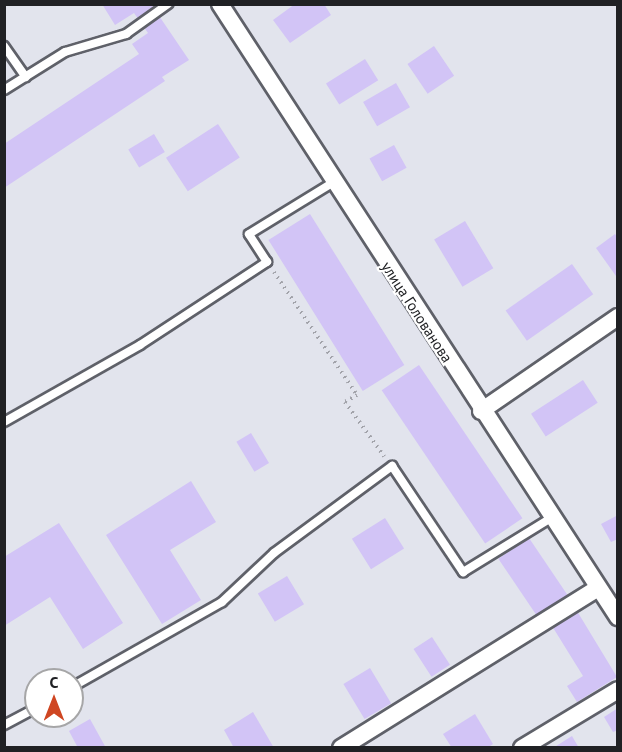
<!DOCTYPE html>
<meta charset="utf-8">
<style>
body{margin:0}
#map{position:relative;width:622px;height:752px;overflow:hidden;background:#e2e4ed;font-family:"PT Sans",sans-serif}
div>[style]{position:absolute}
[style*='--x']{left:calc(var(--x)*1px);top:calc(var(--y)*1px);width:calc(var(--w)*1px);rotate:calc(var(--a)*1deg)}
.building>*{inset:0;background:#d2c4f6;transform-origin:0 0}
.path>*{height:4px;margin-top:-2px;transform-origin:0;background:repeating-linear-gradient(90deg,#a2a3aa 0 1.5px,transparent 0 6px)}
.roads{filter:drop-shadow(2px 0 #5f6169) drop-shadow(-2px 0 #5f6169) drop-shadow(0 2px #5f6169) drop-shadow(0 -2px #5f6169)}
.lane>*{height:8px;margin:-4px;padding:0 4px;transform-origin:4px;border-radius:4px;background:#fff}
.street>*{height:16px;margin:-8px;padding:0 8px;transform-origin:8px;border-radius:8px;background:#fff}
span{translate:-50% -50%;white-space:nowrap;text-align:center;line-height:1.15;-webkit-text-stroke:4.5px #fff;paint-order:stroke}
.street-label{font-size:15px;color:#202124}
.frame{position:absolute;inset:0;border:6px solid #202124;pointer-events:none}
.north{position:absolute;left:24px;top:668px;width:60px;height:60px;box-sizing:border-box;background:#fff;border:2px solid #a6a6a7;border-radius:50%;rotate:0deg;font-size:16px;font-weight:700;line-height:24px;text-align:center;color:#202124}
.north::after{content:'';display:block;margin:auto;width:21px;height:27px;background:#cf4622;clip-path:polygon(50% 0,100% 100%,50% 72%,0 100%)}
</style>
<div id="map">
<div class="building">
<i style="clip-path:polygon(102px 4px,151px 4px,189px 60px,162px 77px,165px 81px,4px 188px,4px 144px,139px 54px,132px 44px,148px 33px,134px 13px,115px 25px)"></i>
<i style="clip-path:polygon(295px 4px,324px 4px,331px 15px,290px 43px,273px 20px)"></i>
<i style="left:434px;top:46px;width:36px;height:32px;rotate:56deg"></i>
<i style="left:365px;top:59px;width:25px;height:46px;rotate:58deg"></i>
<i style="left:396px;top:83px;width:28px;height:38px;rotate:60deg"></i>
<i style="left:218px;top:124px;width:40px;height:62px;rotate:57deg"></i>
<i style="left:154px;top:134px;width:21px;height:30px;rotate:59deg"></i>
<i style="left:394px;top:145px;width:26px;height:28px;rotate:61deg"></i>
<i style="left:310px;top:214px;width:178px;height:49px;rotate:58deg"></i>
<i style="left:465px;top:221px;width:55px;height:36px;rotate:59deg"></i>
<i style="clip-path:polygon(615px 234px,618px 238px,616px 276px,596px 248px)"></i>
<i style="left:572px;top:264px;width:37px;height:81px;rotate:55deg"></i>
<i style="left:419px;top:365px;width:185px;height:45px;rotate:56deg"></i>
<i style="left:583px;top:380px;width:27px;height:62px;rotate:57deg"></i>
<i style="left:251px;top:433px;width:35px;height:17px;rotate:59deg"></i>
<i style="clip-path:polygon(191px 481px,216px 522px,170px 550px,201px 600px,162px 624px,106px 535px)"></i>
<i style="clip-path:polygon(618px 515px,618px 539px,611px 542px,601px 524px)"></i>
<i style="left:385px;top:518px;width:36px;height:39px;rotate:58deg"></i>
<i style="clip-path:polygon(59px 523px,123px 623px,83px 649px,50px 597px,4px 626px,4px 557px)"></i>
<i style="left:529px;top:538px;width:71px;height:37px;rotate:56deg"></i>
<i style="left:287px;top:576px;width:33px;height:34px;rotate:59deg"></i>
<i style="clip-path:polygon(577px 611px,617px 677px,577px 702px,567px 686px,583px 676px,552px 626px)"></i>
<i style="left:432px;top:637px;width:33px;height:22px;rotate:57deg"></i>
<i style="left:370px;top:668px;width:41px;height:31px;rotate:59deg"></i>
<i style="clip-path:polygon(618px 708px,618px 730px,613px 732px,604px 717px)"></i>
<i style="clip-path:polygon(253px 712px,274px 748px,234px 748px,224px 730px)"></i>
<i style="clip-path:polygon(475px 714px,493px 744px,487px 748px,452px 748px,443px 734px)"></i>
<i style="clip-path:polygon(90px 719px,106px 748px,78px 748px,69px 731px)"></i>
<i style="clip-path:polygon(572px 736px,579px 748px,553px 748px)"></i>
</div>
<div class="path">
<i style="--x:274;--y:272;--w:148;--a:56"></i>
<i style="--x:357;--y:395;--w:14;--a:150"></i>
<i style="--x:345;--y:402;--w:67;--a:54.2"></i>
</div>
<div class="roads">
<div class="lane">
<i style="--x:4;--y:46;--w:38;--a:55"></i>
<i style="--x:4;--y:90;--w:72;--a:-31.9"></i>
<i style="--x:65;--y:52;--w:64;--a:-16.4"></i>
<i style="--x:126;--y:34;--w:52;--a:-35.5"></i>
<i style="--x:4;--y:422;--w:156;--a:-29.5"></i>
<i style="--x:140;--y:345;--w:152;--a:-33.2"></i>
<i style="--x:267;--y:262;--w:33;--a:-123"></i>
<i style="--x:249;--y:234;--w:100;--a:-31.5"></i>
<i style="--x:72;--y:687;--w:172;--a:-29.5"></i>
<i style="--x:222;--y:602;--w:71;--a:-43.3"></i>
<i style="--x:274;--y:553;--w:147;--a:-36.4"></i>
<i style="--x:392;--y:466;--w:128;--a:56.2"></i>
<i style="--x:463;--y:572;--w:103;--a:-31.5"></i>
<i style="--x:4;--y:725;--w:36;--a:-28"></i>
</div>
<div class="street">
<i style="--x:220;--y:4;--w:731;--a:57.01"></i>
<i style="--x:481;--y:411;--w:166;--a:-34.5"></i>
<i style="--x:341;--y:748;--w:303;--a:-31.9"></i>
<i style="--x:522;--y:748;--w:112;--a:-31.1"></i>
</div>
</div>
<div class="street-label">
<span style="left:417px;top:312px;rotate:57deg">улица Голованова</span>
</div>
<div class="frame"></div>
<div class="north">С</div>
</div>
